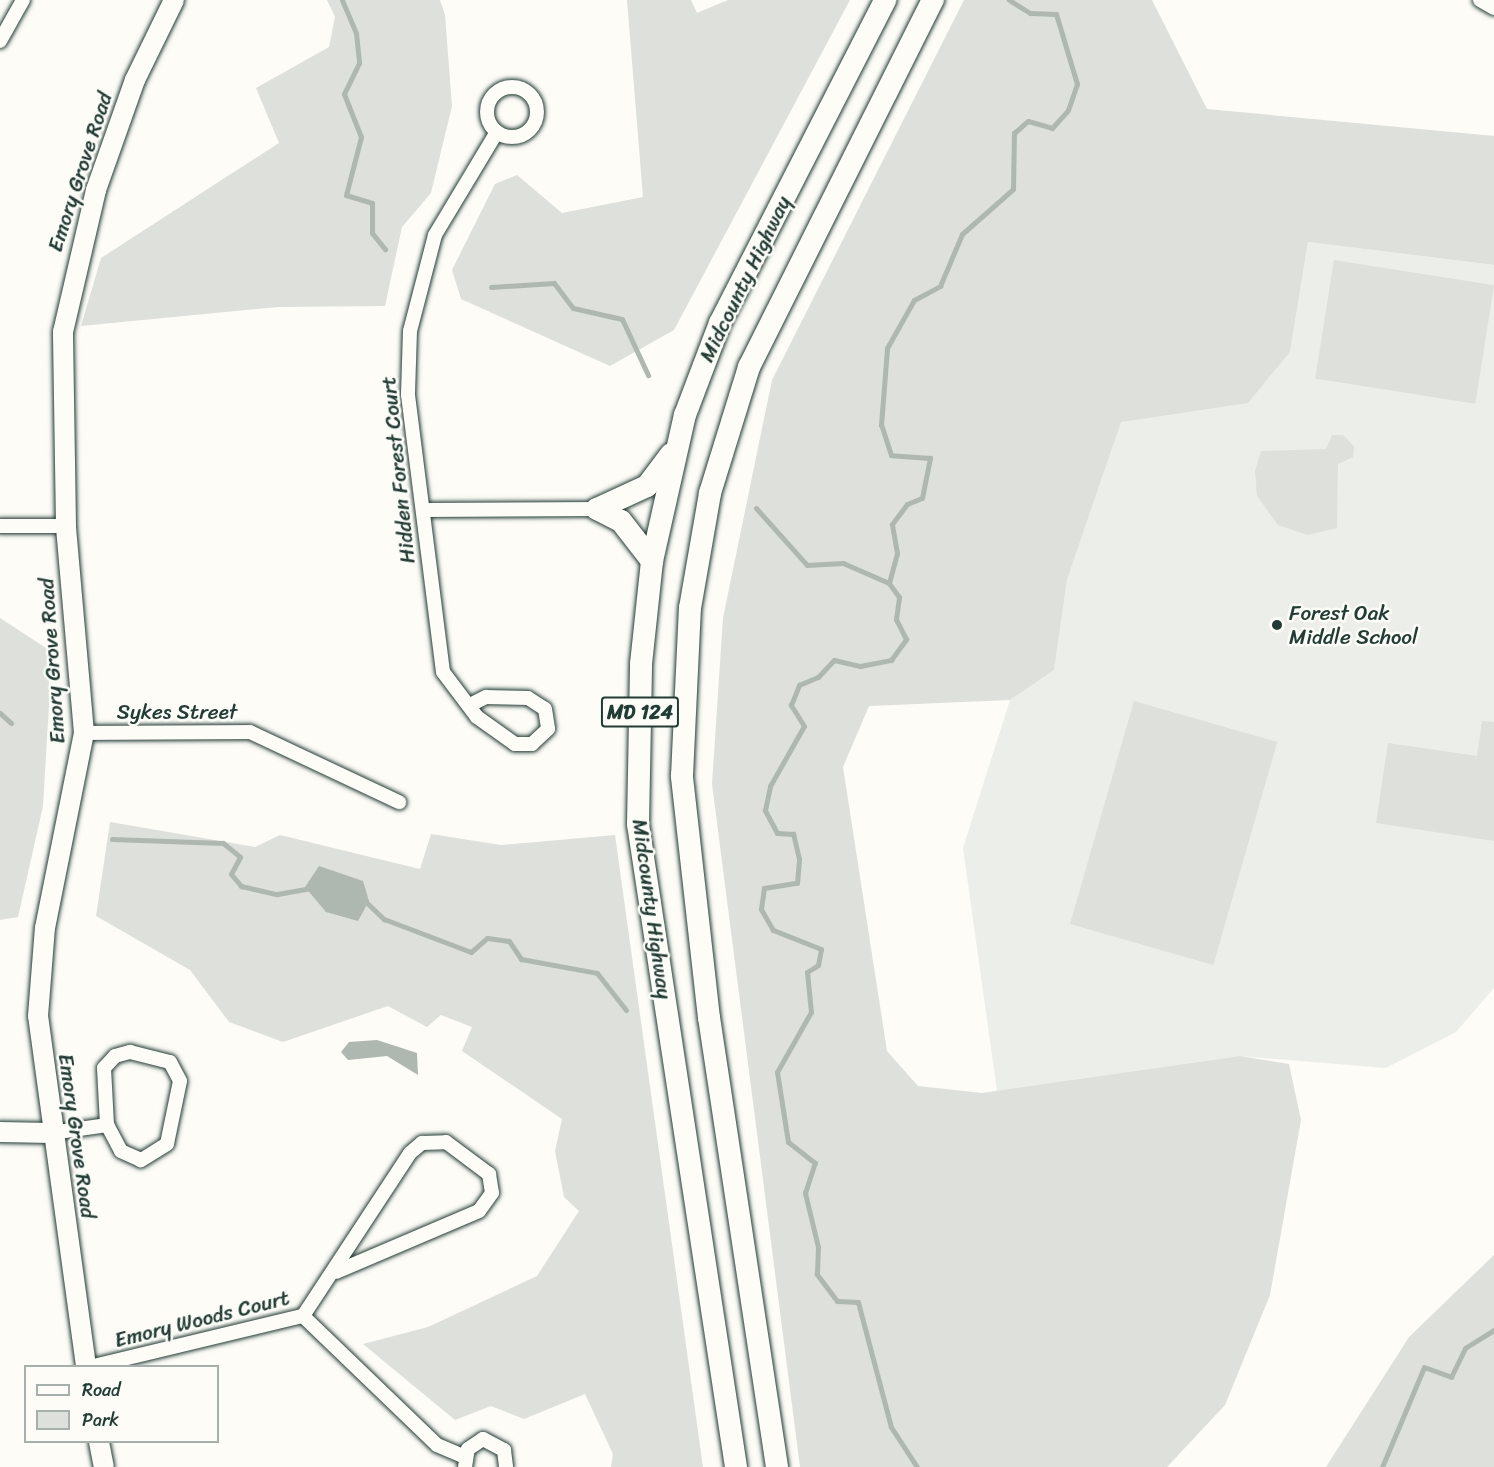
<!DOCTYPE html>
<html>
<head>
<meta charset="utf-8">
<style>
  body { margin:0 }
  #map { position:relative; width:1494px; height:1467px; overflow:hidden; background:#fdfcf7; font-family:Sriracha,sans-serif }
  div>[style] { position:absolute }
  .built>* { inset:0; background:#eceee9 }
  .green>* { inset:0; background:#dde0db; transform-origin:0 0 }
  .water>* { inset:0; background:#aeb8b1 }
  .stream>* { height:5px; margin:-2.5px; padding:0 2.5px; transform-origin:2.5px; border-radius:2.5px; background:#aeb8b1 }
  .roads { filter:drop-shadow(0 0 2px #1f3d34) drop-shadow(0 0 2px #1f3d34) }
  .street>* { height:14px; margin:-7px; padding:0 7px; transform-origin:7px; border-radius:7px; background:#fdfcf7 }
  .street>.ring { margin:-7px; padding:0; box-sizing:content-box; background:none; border:14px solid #fdfcf7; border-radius:50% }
  .secondary>* { height:20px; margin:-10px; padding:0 10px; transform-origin:10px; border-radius:10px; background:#fdfcf7 }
  .primary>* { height:22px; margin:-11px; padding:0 11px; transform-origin:11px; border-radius:11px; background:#fdfcf7 }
  .dots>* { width:16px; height:16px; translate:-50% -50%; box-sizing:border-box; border:3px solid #fdfcf7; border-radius:50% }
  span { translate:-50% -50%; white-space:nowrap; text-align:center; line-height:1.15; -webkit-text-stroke:5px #fdfcf7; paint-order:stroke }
  .shield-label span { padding:2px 4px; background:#fdfcf7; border:2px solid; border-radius:4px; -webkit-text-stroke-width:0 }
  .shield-label { font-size:20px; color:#1f3d34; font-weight:700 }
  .street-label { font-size:21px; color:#1f3d34 }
  .poi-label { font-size:21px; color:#1f3d34 }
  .left { translate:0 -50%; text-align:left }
  .legend { position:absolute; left:24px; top:1365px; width:195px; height:78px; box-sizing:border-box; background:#fdfcf7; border:2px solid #a4b0a9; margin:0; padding:8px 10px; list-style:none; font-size:18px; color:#1f3d34 }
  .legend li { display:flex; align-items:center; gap:12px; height:30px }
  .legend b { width:30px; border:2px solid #a4b0a9 }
</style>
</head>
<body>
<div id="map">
  <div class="built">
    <i style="clip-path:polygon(1308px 242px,1494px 265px,1494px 988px,1456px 1032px,1386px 1068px,1240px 1056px,997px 1091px,963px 848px,1010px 700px,1054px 669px,1067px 580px,1121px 421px,1248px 402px,1290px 352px)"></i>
  </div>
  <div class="green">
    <i style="clip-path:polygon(327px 0,440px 0,445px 15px,452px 106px,431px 193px,402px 227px,385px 306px,278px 307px,81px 326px,101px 258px,279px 143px,256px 88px,329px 47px,335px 17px)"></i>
    <i style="clip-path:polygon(627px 0,691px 0,697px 13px,728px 0,850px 0,674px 330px,610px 366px,461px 299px,452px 270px,495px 184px,517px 175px,562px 213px,643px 197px)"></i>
    <i style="clip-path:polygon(964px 0,1152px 0,1207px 109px,1494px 136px,1494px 265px,1308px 242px,1290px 352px,1248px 403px,1121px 422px,1067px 580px,1054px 670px,1010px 700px,869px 706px,843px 767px,887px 1051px,918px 1086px,982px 1093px,1240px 1056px,1289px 1064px,1301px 1120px,1270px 1295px,1225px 1405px,1167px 1467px,800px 1467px,712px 784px,723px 618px,772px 380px)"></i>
    <i style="left:1334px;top:260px;width:162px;height:120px;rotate:9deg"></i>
    <i style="clip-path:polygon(1332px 435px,1343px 435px,1354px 446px,1353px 457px,1338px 464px,1337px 528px,1308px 535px,1278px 525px,1257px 496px,1255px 471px,1261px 451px,1326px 449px)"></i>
    <i style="clip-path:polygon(0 618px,49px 650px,49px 705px,43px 806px,18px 917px,0 920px)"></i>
    <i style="left:1134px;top:701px;width:149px;height:232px;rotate:16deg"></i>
    <i style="clip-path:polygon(1482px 721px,1494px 722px,1494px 841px,1376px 823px,1388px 743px,1477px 756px)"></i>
    <i style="clip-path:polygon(110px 822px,255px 847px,280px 835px,420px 869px,431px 834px,501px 845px,615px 835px,703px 1467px,611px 1467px,613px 1454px,585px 1394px,524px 1419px,491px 1406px,455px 1420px,363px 1344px,428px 1327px,537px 1276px,579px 1211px,564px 1197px,555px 1151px,562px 1119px,462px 1051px,472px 1027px,441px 1015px,427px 1027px,388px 1006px,283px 1042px,229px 1022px,190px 970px,96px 916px)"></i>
    <i style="clip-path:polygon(1494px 1255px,1494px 1467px,1326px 1467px,1409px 1337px)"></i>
  </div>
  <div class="water">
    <i style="clip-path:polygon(319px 866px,363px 881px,369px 901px,358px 921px,326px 912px,305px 887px)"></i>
    <i style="clip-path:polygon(377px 1040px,417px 1053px,418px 1075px,387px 1056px,348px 1060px,341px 1052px,349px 1042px)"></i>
  </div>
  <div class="stream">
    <i style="left:342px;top:0;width:36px;rotate:67deg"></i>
    <i style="left:356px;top:33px;width:30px;rotate:84deg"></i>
    <i style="left:359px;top:63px;width:34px;rotate:116deg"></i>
    <i style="left:344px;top:94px;width:46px;rotate:68.4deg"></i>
    <i style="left:361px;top:137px;width:60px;rotate:104.5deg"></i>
    <i style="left:346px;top:195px;width:27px;rotate:17deg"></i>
    <i style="left:372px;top:203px;width:30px;rotate:90deg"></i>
    <i style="left:372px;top:233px;width:21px;rotate:51deg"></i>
    <i style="left:491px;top:287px;width:63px;rotate:-3.6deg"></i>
    <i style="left:554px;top:283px;width:31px;rotate:53deg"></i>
    <i style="left:573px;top:308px;width:50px;rotate:12.7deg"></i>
    <i style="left:622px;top:319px;width:62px;rotate:65.1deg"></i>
    <i style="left:756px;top:508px;width:76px;rotate:48.2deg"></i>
    <i style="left:807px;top:565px;width:36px;rotate:-3deg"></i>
    <i style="left:843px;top:563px;width:50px;rotate:23.5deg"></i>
    <i style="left:0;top:713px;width:15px;rotate:42deg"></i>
    <i style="left:112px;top:839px;width:111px;rotate:2.1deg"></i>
    <i style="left:223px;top:843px;width:22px;rotate:39deg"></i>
    <i style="left:240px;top:857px;width:19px;rotate:118deg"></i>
    <i style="left:231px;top:874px;width:16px;rotate:50deg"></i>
    <i style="left:241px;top:886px;width:37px;rotate:13deg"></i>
    <i style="left:277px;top:894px;width:35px;rotate:-10deg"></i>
    <i style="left:364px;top:900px;width:28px;rotate:44deg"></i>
    <i style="left:384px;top:919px;width:93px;rotate:20.8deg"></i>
    <i style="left:471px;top:952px;width:21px;rotate:-41deg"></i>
    <i style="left:487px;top:938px;width:22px;rotate:8deg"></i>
    <i style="left:509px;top:941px;width:22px;rotate:56deg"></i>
    <i style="left:521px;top:959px;width:77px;rotate:10.4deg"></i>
    <i style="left:597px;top:973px;width:47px;rotate:51.9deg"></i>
    <i style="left:917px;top:1467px;width:48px;rotate:-123deg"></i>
    <i style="left:891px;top:1427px;width:129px;rotate:-104.8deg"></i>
    <i style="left:858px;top:1302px;width:21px;rotate:-177deg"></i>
    <i style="left:837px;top:1301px;width:34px;rotate:-127deg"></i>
    <i style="left:817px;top:1274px;width:27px;rotate:-88deg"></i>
    <i style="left:818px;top:1247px;width:56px;rotate:-103.5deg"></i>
    <i style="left:805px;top:1193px;width:32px;rotate:-72deg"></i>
    <i style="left:815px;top:1163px;width:34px;rotate:-142deg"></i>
    <i style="left:788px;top:1142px;width:71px;rotate:-98.9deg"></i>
    <i style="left:777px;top:1072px;width:69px;rotate:-60.5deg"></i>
    <i style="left:811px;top:1012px;width:40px;rotate:-95.7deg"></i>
    <i style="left:807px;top:972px;width:13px;rotate:-32deg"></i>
    <i style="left:818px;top:965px;width:16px;rotate:-79deg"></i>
    <i style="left:821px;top:949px;width:52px;rotate:-158.4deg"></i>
    <i style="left:773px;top:930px;width:24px;rotate:-120deg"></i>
    <i style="left:761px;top:909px;width:21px;rotate:-82deg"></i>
    <i style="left:764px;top:888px;width:33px;rotate:-9deg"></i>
    <i style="left:797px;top:883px;width:24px;rotate:-85deg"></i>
    <i style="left:799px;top:859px;width:26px;rotate:-103deg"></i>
    <i style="left:793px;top:834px;width:16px;rotate:-176deg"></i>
    <i style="left:777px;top:833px;width:26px;rotate:-118deg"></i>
    <i style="left:765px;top:810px;width:25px;rotate:-78deg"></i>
    <i style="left:770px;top:786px;width:69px;rotate:-60.5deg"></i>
    <i style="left:804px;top:726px;width:25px;rotate:-122deg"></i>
    <i style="left:791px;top:705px;width:22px;rotate:-68deg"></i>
    <i style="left:799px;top:685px;width:21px;rotate:-23deg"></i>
    <i style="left:818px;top:677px;width:23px;rotate:-47deg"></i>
    <i style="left:834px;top:660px;width:27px;rotate:13deg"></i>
    <i style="left:860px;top:666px;width:32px;rotate:-11deg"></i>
    <i style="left:891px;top:660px;width:26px;rotate:-54deg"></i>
    <i style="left:906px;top:639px;width:22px;rotate:-117deg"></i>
    <i style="left:896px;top:619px;width:22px;rotate:-82deg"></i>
    <i style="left:899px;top:597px;width:17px;rotate:-126deg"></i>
    <i style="left:889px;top:583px;width:31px;rotate:-75deg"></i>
    <i style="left:897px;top:553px;width:29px;rotate:-100deg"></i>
    <i style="left:892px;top:524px;width:25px;rotate:-53deg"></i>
    <i style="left:907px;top:504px;width:16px;rotate:-22deg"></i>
    <i style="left:922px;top:498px;width:41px;rotate:-78.7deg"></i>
    <i style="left:930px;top:458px;width:39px;rotate:-176deg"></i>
    <i style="left:891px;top:455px;width:32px;rotate:-108deg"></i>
    <i style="left:881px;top:425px;width:77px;rotate:-85.5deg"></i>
    <i style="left:887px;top:348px;width:55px;rotate:-60.6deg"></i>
    <i style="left:914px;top:300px;width:30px;rotate:-28deg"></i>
    <i style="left:940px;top:286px;width:56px;rotate:-67.1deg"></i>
    <i style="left:962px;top:234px;width:68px;rotate:-41.4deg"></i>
    <i style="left:1013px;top:189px;width:56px;rotate:-89deg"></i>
    <i style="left:1014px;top:133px;width:18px;rotate:-41deg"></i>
    <i style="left:1028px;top:121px;width:25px;rotate:16deg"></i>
    <i style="left:1052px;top:128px;width:24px;rotate:-48deg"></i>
    <i style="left:1068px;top:110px;width:28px;rotate:-71deg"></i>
    <i style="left:1077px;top:84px;width:73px;rotate:-106.7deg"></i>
    <i style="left:1056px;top:14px;width:26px;rotate:-178deg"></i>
    <i style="left:1030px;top:13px;width:25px;rotate:-148deg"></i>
    <i style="left:1382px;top:1467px;width:108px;rotate:-67.2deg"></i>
    <i style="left:1424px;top:1367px;width:29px;rotate:20deg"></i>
    <i style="left:1451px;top:1377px;width:32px;rotate:-64deg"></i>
    <i style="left:1465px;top:1348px;width:34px;rotate:-32deg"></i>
  </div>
  <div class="roads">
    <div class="street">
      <i style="left:1480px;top:0;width:16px;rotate:30deg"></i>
      <i style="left:0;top:41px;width:47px;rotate:-60.7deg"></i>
      <i class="ring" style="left:487px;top:87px;width:36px;height:36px"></i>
      <i style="left:423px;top:510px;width:174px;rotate:-0.3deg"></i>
      <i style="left:0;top:526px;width:66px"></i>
      <i style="left:472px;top:704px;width:16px;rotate:-27deg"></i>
      <i style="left:486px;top:697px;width:42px;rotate:1.4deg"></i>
      <i style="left:528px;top:698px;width:20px;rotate:33deg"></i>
      <i style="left:545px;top:709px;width:20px;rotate:81deg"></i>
      <i style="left:548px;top:729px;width:22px;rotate:137deg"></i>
      <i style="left:532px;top:744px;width:17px;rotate:180deg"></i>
      <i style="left:515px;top:744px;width:47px;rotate:-144.6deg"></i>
      <i style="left:477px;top:717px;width:56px;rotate:-127.1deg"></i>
      <i style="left:443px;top:672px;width:280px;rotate:-97.2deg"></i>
      <i style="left:408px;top:394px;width:63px;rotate:-88.2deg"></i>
      <i style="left:410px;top:331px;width:99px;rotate:-75.4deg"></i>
      <i style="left:435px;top:235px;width:120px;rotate:-59deg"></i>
      <i style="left:84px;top:733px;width:166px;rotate:-0.3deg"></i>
      <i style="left:250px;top:732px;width:165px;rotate:25.2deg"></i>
      <i style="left:130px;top:1052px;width:41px;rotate:14deg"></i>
      <i style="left:170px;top:1062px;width:21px;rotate:62deg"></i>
      <i style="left:180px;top:1081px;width:64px;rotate:101.7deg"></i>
      <i style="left:167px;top:1144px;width:31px;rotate:148deg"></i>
      <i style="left:141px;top:1160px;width:22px;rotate:-156deg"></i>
      <i style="left:121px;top:1151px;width:30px;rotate:-118deg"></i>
      <i style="left:107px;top:1125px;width:57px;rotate:-93deg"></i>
      <i style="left:104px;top:1068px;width:16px;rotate:-47deg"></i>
      <i style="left:115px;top:1056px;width:16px;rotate:-15deg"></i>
      <i style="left:51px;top:1133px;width:57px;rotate:-8.1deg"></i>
      <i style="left:303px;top:1316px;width:186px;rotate:43.9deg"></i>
      <i style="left:437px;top:1445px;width:30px;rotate:23deg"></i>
      <i style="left:94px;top:1366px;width:215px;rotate:-13.5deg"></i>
      <i style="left:303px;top:1316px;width:195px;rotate:-56.7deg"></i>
      <i style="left:410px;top:1153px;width:16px;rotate:-40deg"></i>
      <i style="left:422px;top:1143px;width:24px;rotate:-2deg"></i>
      <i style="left:446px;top:1142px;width:54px;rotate:36.7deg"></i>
      <i style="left:489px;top:1174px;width:19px;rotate:81deg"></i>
      <i style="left:492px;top:1193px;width:22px;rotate:126deg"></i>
      <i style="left:479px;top:1211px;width:155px;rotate:156.9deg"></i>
      <i style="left:465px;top:1467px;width:18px;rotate:-81deg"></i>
      <i style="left:468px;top:1449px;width:18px;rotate:-34deg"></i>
      <i style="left:483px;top:1439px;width:24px;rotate:28deg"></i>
      <i style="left:504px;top:1450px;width:17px;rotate:83deg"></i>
    </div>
    <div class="secondary">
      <i style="left:0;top:1132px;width:51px;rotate:1.1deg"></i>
      <i style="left:86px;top:1366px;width:353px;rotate:-97.8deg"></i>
      <i style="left:38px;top:1016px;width:88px;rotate:-85.5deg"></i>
      <i style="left:45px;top:928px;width:199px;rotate:-78.7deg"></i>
      <i style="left:84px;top:733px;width:208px;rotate:-95deg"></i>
      <i style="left:66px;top:526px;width:194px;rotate:-90.9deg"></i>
      <i style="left:63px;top:332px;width:146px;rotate:-76.9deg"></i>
      <i style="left:96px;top:190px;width:117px;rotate:-70.5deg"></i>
      <i style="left:135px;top:80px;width:89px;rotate:-64deg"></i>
      <i style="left:99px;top:1442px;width:25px;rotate:79deg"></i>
    </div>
    <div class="primary">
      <i style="left:597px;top:509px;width:55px;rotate:-24.7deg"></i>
      <i style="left:647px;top:486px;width:40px;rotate:-53deg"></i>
      <i style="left:597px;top:509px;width:27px;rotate:27deg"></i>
      <i style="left:621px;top:521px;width:51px;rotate:52.2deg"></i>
      <i style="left:736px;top:1467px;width:650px;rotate:-98.67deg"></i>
      <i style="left:638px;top:824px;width:160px;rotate:-88.9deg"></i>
      <i style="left:641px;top:664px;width:104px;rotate:-83.9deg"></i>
      <i style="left:652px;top:561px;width:150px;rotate:-77.3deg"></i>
      <i style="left:685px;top:415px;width:98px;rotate:-69.2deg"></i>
      <i style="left:720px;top:323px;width:363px;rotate:-62.9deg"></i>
      <i style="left:777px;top:1467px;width:454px;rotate:-98.6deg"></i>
      <i style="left:709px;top:1018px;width:244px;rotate:-96.4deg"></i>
      <i style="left:682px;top:776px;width:168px;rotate:-87.3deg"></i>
      <i style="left:690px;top:608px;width:117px;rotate:-80.1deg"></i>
      <i style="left:710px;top:493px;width:132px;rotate:-72.8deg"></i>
      <i style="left:749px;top:367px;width:411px;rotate:-63.4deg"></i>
    </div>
  </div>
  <div class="dots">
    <i style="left:1277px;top:625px;background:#1f3d34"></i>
  </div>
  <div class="shield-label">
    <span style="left:640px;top:712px">MD 124</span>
  </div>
  <div class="street-label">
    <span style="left:80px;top:172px;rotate:-72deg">Emory Grove Road</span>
    <span style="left:745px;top:279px;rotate:-64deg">Midcounty Highway</span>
    <span style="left:398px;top:470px;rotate:-96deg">Hidden Forest Court</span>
    <span style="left:52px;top:661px;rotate:-94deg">Emory Grove Road</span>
    <span style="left:177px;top:712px">Sykes Street</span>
    <span style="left:652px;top:909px;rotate:82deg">Midcounty Highway</span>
    <span style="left:77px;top:1136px;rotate:82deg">Emory Grove Road</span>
    <span style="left:202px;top:1319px;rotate:-14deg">Emory Woods Court</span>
  </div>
  <div class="poi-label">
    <span class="left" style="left:1289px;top:625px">Forest Oak<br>Middle School</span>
  </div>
  <ul class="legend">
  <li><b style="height:8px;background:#fdfcf7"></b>Road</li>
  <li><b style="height:16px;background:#dde0db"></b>Park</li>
  </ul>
</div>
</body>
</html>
